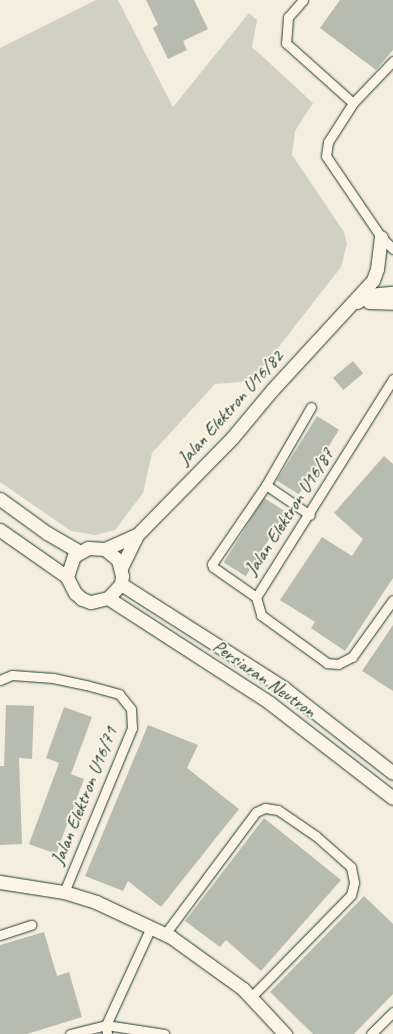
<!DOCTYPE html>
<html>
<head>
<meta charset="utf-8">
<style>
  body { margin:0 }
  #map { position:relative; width:393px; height:1034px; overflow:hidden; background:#f3eede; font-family:Caveat,sans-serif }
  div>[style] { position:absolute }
  .green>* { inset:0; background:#d0d1c2 }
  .building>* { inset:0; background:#b8bcae; transform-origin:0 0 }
  .roads { filter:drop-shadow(0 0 1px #1f3d34) drop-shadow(0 0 1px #1f3d34) }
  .street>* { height:9px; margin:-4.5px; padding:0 4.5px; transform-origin:4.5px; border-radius:4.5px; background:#fcf5e5 }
  .secondary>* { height:13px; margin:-6.5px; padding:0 6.5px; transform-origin:6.5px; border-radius:6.5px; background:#fcf5e5 }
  span { translate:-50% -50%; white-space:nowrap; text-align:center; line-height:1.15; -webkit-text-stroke:4px #fcf5e5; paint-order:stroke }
  .street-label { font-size:19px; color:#1f3d34 }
</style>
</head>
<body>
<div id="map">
  <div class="green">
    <i style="clip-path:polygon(96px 0,118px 0,173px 107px,249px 13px,257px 20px,252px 47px,313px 103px,295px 131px,292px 155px,344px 232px,347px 244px,341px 267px,252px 381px,215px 384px,152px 453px,143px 493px,115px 530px,95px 535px,71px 531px,0 482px,0 48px)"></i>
  </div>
  <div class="building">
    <i style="clip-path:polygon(146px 0,194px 0,208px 29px,183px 41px,187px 50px,168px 59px,153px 28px,158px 25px)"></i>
    <i style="clip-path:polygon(340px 0,393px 0,393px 50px,376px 70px,320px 28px)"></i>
    <i style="left:353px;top:361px;width:16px;height:26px;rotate:50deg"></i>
    <i style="left:317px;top:416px;width:26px;height:76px;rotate:32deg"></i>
    <i style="clip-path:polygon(384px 456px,393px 464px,393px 578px,345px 651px,311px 628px,315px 622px,280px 600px,322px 537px,352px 556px,363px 539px,334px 513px)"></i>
    <i style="left:264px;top:498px;width:26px;height:76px;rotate:32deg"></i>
    <i style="clip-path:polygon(393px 625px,393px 691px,362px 671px)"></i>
    <i style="clip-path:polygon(6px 705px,34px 706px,32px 759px,19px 758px,22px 844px,0 845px,0 766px,4px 766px)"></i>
    <i style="clip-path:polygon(64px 707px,92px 717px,71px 774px,84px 779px,56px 854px,29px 844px,59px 763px,46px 758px)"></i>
    <i style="clip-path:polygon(148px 725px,198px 745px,187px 768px,239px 809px,161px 907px,128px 881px,123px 891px,85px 876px)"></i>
    <i style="clip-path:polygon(264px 818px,341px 880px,261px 971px,226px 940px,220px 947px,185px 921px)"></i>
    <i style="clip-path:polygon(364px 896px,393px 924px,393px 994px,354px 1034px,313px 1034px,270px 992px)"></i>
    <i style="clip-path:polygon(44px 932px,57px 976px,69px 972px,82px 1017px,27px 1034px,0 1034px,0 945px)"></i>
  </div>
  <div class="roads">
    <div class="street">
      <i style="left:303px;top:0;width:23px;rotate:131deg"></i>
      <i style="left:288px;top:17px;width:26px;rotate:94deg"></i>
      <i style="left:286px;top:43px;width:90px;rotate:41.8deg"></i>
      <i style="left:393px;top:61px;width:58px;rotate:133.6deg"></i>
      <i style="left:353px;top:103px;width:46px;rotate:122.7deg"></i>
      <i style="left:328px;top:142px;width:14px;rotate:98deg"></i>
      <i style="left:326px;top:156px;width:98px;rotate:55.8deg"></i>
      <i style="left:381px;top:237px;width:17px;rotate:45deg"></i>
      <i style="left:393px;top:379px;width:257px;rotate:122.1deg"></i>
      <i style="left:256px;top:597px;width:19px;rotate:74deg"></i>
      <i style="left:261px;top:615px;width:82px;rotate:36deg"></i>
      <i style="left:327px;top:663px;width:11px;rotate:5deg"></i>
      <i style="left:338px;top:664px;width:16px;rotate:-27deg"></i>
      <i style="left:352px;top:657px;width:70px;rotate:-54.3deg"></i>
      <i style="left:266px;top:485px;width:53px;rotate:34.3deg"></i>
      <i style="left:256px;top:597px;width:52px;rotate:-145.1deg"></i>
      <i style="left:213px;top:567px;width:3px;rotate:-108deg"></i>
      <i style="left:212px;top:564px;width:96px;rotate:-55.6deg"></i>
      <i style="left:266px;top:485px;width:90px;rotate:-60deg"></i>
      <i style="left:0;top:680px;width:13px;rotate:-23deg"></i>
      <i style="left:12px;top:675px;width:41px;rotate:4.2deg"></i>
      <i style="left:53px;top:678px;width:34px;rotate:12deg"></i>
      <i style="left:86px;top:685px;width:34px;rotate:15deg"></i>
      <i style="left:119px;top:694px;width:19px;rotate:51deg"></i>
      <i style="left:131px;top:709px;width:19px;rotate:87deg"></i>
      <i style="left:132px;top:728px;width:178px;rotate:112.5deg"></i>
      <i style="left:165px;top:934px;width:152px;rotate:-53.3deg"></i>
      <i style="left:256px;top:812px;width:10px;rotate:-24deg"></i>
      <i style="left:265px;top:808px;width:13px;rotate:9deg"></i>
      <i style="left:278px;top:810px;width:46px;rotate:34.4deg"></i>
      <i style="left:316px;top:836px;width:47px;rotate:41.5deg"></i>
      <i style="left:351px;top:867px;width:16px;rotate:79deg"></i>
      <i style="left:354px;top:883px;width:12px;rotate:104deg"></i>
      <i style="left:351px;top:895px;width:143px;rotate:134.4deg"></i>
      <i style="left:0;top:935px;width:33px;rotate:-18deg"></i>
      <i style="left:70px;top:1034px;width:37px;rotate:-14deg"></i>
      <i style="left:106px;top:1025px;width:59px;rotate:8.8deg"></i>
      <i style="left:107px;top:1034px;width:9px;rotate:-96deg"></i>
      <i style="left:106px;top:1025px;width:108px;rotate:-65.3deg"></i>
      <i style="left:371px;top:1034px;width:31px;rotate:-45deg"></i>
    </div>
    <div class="secondary">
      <i style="left:357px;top:302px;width:13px;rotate:-32deg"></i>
      <i style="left:368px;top:295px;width:25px;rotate:-5deg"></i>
      <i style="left:369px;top:302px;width:24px;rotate:2deg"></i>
      <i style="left:0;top:499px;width:58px;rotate:35.9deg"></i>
      <i style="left:47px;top:533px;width:38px;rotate:30deg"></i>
      <i style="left:0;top:530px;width:82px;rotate:35deg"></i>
      <i style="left:105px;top:549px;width:17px;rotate:40deg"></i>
      <i style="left:118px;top:560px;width:16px;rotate:76deg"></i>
      <i style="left:122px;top:576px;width:8px;rotate:97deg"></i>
      <i style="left:121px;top:584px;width:19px;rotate:133deg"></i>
      <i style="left:108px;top:598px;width:18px;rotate:167deg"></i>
      <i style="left:90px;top:602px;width:9px;rotate:-159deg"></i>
      <i style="left:82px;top:599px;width:9px;rotate:-139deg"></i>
      <i style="left:75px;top:593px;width:18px;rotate:-117deg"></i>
      <i style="left:67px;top:577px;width:22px;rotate:-72deg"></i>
      <i style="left:74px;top:556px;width:16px;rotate:-30deg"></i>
      <i style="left:88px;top:548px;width:17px;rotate:3deg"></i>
      <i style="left:105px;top:549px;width:35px;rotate:-24deg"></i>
      <i style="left:121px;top:568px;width:37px;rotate:-64deg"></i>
      <i style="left:137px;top:535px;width:136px;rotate:-45.6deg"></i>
      <i style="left:232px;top:438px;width:62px;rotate:-50.2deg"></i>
      <i style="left:272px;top:390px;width:149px;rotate:-47.4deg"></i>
      <i style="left:373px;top:280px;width:12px;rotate:-70deg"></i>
      <i style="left:377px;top:269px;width:32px;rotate:-83deg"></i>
      <i style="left:121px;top:584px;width:193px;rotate:32.5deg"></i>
      <i style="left:284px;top:688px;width:138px;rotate:37.9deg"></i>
      <i style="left:108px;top:598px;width:193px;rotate:32.9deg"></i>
      <i style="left:270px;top:703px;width:155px;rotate:37.7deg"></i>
      <i style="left:0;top:882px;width:65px;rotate:8.9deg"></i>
      <i style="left:64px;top:892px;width:34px;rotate:17deg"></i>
      <i style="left:96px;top:902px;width:83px;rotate:25deg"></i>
      <i style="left:171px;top:937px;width:89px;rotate:35.8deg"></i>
      <i style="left:243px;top:989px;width:62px;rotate:47deg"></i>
    </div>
  </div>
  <div class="street-label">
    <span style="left:231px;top:408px;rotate:-48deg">Jalan Elektron U16/82</span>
    <span style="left:290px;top:512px;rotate:-57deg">Jalan Elektron U16/87</span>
    <span style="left:264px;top:679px;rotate:35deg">Persiaran Neutron</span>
    <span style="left:85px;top:796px;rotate:-68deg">Jalan Elektron U16/71</span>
  </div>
</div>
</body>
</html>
